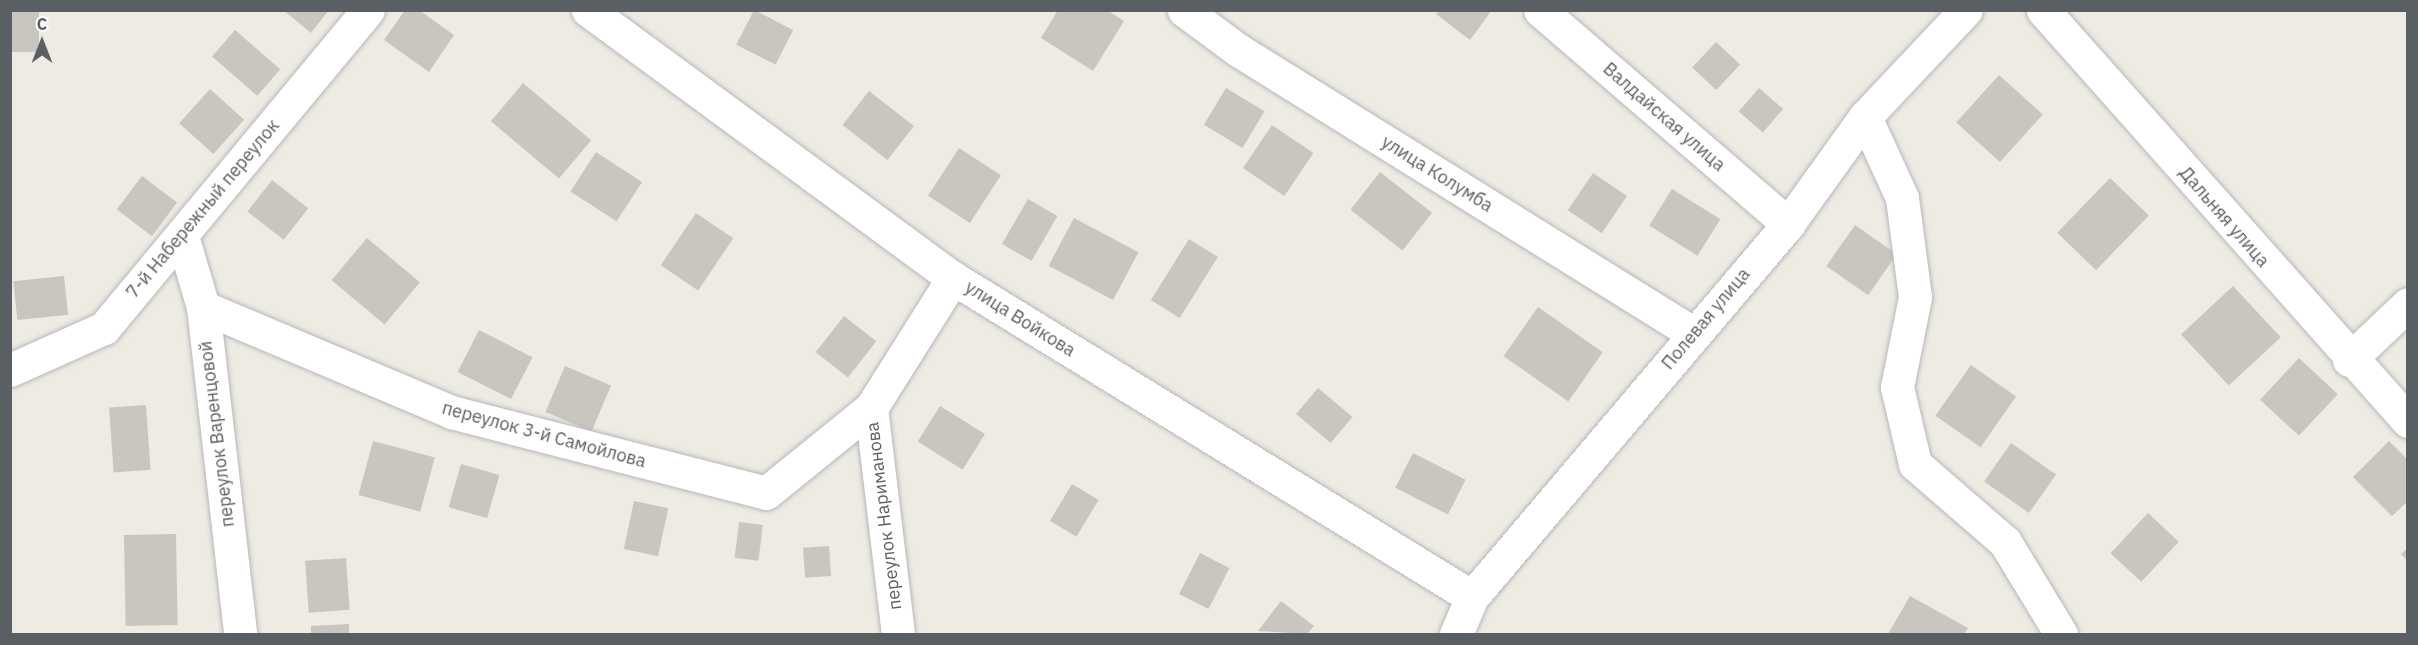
<!DOCTYPE html>
<html>
<head>
<meta charset="utf-8">
<style>
  body { margin:0 }
  #map { position:relative; width:2418px; height:645px; overflow:hidden; background:#eeebe2; font-family:"IBM Plex Sans",sans-serif }
  div>[style] { position:absolute }
  .building>* { inset:0; background:#c9c6bf; transform-origin:0 0 }
  .roads { filter:drop-shadow(0 0 2px #b5b8bd) drop-shadow(0 0 2px #b5b8bd) }
  .minor>* { height:33px; margin:-16.5px; padding:0 16.5px; transform-origin:16.5px; border-radius:16.5px; background:#fff }
  span { translate:-50% -50%; white-space:nowrap; text-align:center; line-height:1.15; -webkit-text-stroke:4.5px #fff; paint-order:stroke }
  .street-label { font-size:18px; color:#5a5f64 }
  .frame { position:absolute; inset:0; border:12px solid #5a5f64; pointer-events:none }
  .north { position:absolute; left:12px; top:12px; width:60px; height:60px; -webkit-text-stroke:4px #fff; paint-order:stroke; rotate:0deg; font-size:16px; font-weight:700; line-height:24px; text-align:center; color:#5a5f64 }
  .north::after { content:''; display:block; margin:auto; width:21px; height:27px; background:#5a5f64; clip-path:polygon(50% 0,100% 100%,50% 72%,0 100%) }
</style>
</head>
<body>
<div id="map">
  <div class="building">
    <i style="left:10px;top:10px;width:29px;height:42px"></i>
    <i style="clip-path:polygon(283px 10px,329px 10px,311px 33px)"></i>
    <i style="clip-path:polygon(405px 10px,419px 10px,454px 35px,429px 72px,384px 40px)"></i>
    <i style="left:754px;top:10px;width:44px;height:39px;rotate:27deg"></i>
    <i style="clip-path:polygon(1058px 10px,1107px 10px,1124px 21px,1093px 71px,1041px 38px)"></i>
    <i style="clip-path:polygon(1439px 10px,1492px 10px,1470px 40px,1436px 14px)"></i>
    <i style="left:235px;top:30px;width:60px;height:35px;rotate:41deg"></i>
    <i style="left:1716px;top:42px;width:33px;height:35px;rotate:43deg"></i>
    <i style="left:1999px;top:75px;width:59px;height:64px;rotate:42deg"></i>
    <i style="left:523px;top:83px;width:89px;height:50px;rotate:40deg"></i>
    <i style="left:1226px;top:88px;width:45px;height:43px;rotate:31deg"></i>
    <i style="left:1759px;top:88px;width:32px;height:31px;rotate:41deg"></i>
    <i style="left:210px;top:89px;width:46px;height:46px;rotate:42deg"></i>
    <i style="left:869px;top:91px;width:57px;height:43px;rotate:38deg"></i>
    <i style="left:1272px;top:125px;width:50px;height:52px;rotate:34deg"></i>
    <i style="left:959px;top:148px;width:50px;height:57px;rotate:33deg"></i>
    <i style="left:596px;top:152px;width:55px;height:47px;rotate:33deg"></i>
    <i style="left:1380px;top:172px;width:66px;height:48px;rotate:38deg"></i>
    <i style="left:1593px;top:173px;width:41px;height:45px;rotate:34deg"></i>
    <i style="left:142px;top:176px;width:44px;height:42px;rotate:37deg"></i>
    <i style="left:2110px;top:178px;width:54px;height:76px;rotate:44deg"></i>
    <i style="left:272px;top:180px;width:46px;height:40px;rotate:38deg"></i>
    <i style="left:1672px;top:189px;width:57px;height:43px;rotate:32deg"></i>
    <i style="left:1028px;top:199px;width:34px;height:52px;rotate:30deg"></i>
    <i style="left:696px;top:213px;width:45px;height:63px;rotate:34deg"></i>
    <i style="left:1074px;top:218px;width:73px;height:54px;rotate:28deg"></i>
    <i style="left:1855px;top:225px;width:51px;height:50px;rotate:35deg"></i>
    <i style="left:367px;top:238px;width:69px;height:55px;rotate:40deg"></i>
    <i style="left:1189px;top:239px;width:34px;height:72px;rotate:32deg"></i>
    <i style="left:64px;top:276px;width:39px;height:51px;rotate:84deg"></i>
    <i style="left:2233px;top:286px;width:70px;height:71px;rotate:47deg"></i>
    <i style="left:1538px;top:307px;width:79px;height:60px;rotate:35deg"></i>
    <i style="left:844px;top:316px;width:41px;height:46px;rotate:38deg"></i>
    <i style="left:479px;top:330px;width:60px;height:47px;rotate:27deg"></i>
    <i style="left:2299px;top:358px;width:53px;height:57px;rotate:43deg"></i>
    <i style="left:1971px;top:365px;width:55px;height:62px;rotate:35deg"></i>
    <i style="left:565px;top:366px;width:50px;height:50px;rotate:23deg"></i>
    <i style="left:1318px;top:388px;width:45px;height:34px;rotate:40deg"></i>
    <i style="left:146px;top:405px;width:65px;height:37px;rotate:86deg"></i>
    <i style="left:940px;top:406px;width:53px;height:42px;rotate:32deg"></i>
    <i style="left:373px;top:441px;width:64px;height:56px;rotate:15deg"></i>
    <i style="clip-path:polygon(2389px 441px,2408px 460px,2408px 501px,2392px 516px,2353px 477px)"></i>
    <i style="left:2011px;top:443px;width:55px;height:47px;rotate:35deg"></i>
    <i style="left:1413px;top:453px;width:59px;height:39px;rotate:27deg"></i>
    <i style="left:461px;top:464px;width:40px;height:45px;rotate:16deg"></i>
    <i style="left:1072px;top:484px;width:31px;height:43px;rotate:31deg"></i>
    <i style="left:634px;top:501px;width:35px;height:49px;rotate:12deg"></i>
    <i style="left:2148px;top:513px;width:42px;height:55px;rotate:43deg"></i>
    <i style="left:739px;top:522px;width:24px;height:36px;rotate:7deg"></i>
    <i style="left:176px;top:534px;width:91px;height:52px;rotate:89deg"></i>
    <i style="left:829px;top:546px;width:30px;height:26px;rotate:86deg"></i>
    <i style="clip-path:polygon(2408px 548px,2408px 561px,2401px 554px)"></i>
    <i style="left:1200px;top:553px;width:33px;height:46px;rotate:27deg"></i>
    <i style="left:346px;top:558px;width:52px;height:41px;rotate:86deg"></i>
    <i style="clip-path:polygon(1910px 596px,1968px 628px,1964px 634px,1888px 634px)"></i>
    <i style="clip-path:polygon(1281px 601px,1314px 626px,1307px 634px,1258px 631px)"></i>
    <i style="clip-path:polygon(349px 624px,349px 634px,311px 634px,311px 626px)"></i>
  </div>
  <div class="roads">
    <div class="minor">
      <i style="left:588px;top:10px;width:453px;rotate:36.3deg"></i>
      <i style="left:953px;top:278px;width:609px;rotate:31.58deg"></i>
      <i style="left:1184px;top:10px;width:67px;rotate:36.5deg"></i>
      <i style="left:1238px;top:50px;width:537px;rotate:31.91deg"></i>
      <i style="left:1540px;top:10px;width:328px;rotate:40.8deg"></i>
      <i style="left:2043px;top:10px;width:550px;rotate:48.39deg"></i>
      <i style="left:1865px;top:117px;width:89px;rotate:65.4deg"></i>
      <i style="left:1902px;top:198px;width:100px;rotate:82.5deg"></i>
      <i style="left:1915px;top:297px;width:92px;rotate:101.3deg"></i>
      <i style="left:1897px;top:387px;width:79px;rotate:76.8deg"></i>
      <i style="left:1915px;top:464px;width:119px;rotate:40.9deg"></i>
      <i style="left:2005px;top:542px;width:108px;rotate:58.7deg"></i>
      <i style="left:182px;top:236px;width:74px;rotate:73.5deg"></i>
      <i style="left:203px;top:307px;width:329px;rotate:83.5deg"></i>
      <i style="left:203px;top:307px;width:269px;rotate:22.9deg"></i>
      <i style="left:451px;top:412px;width:325px;rotate:14.4deg"></i>
      <i style="left:766px;top:493px;width:135px;rotate:-39deg"></i>
      <i style="left:2349px;top:360px;width:81px;rotate:-43.5deg"></i>
      <i style="left:10px;top:370px;width:103px;rotate:-24.1deg"></i>
      <i style="left:104px;top:328px;width:413px;rotate:-50.3deg"></i>
      <i style="left:898px;top:634px;width:228px;rotate:-96.8deg"></i>
      <i style="left:871px;top:408px;width:154px;rotate:-57.8deg"></i>
      <i style="left:1456px;top:634px;width:40px;rotate:-66.6deg"></i>
      <i style="left:1472px;top:597px;width:489px;rotate:-49.7deg"></i>
      <i style="left:1788px;top:224px;width:132px;rotate:-54.3deg"></i>
      <i style="left:1865px;top:117px;width:147px;rotate:-46.7deg"></i>
    </div>
  </div>
  <div class="street-label">
    <span style="left:1664px;top:117px;rotate:41deg">Валдайская улица</span>
    <span style="left:1437px;top:174px;rotate:32deg">улица Колумба</span>
    <span style="left:203px;top:209px;rotate:-50deg">7-й Набережный переулок</span>
    <span style="left:2224px;top:217px;rotate:49deg">Дальняя улица</span>
    <span style="left:1020px;top:319px;rotate:32deg">улица Войкова</span>
    <span style="left:1706px;top:319px;rotate:-50deg">Полевая улица</span>
    <span style="left:217px;top:434px;rotate:-97deg">переулок Варенцовой</span>
    <span style="left:544px;top:435px;rotate:15deg">переулок 3-й Самойлова</span>
    <span style="left:884px;top:516px;rotate:-97deg">переулок Нариманова</span>
  </div>
  <div class="frame"></div>
  <div class="north">С</div>
</div>
</body>
</html>
